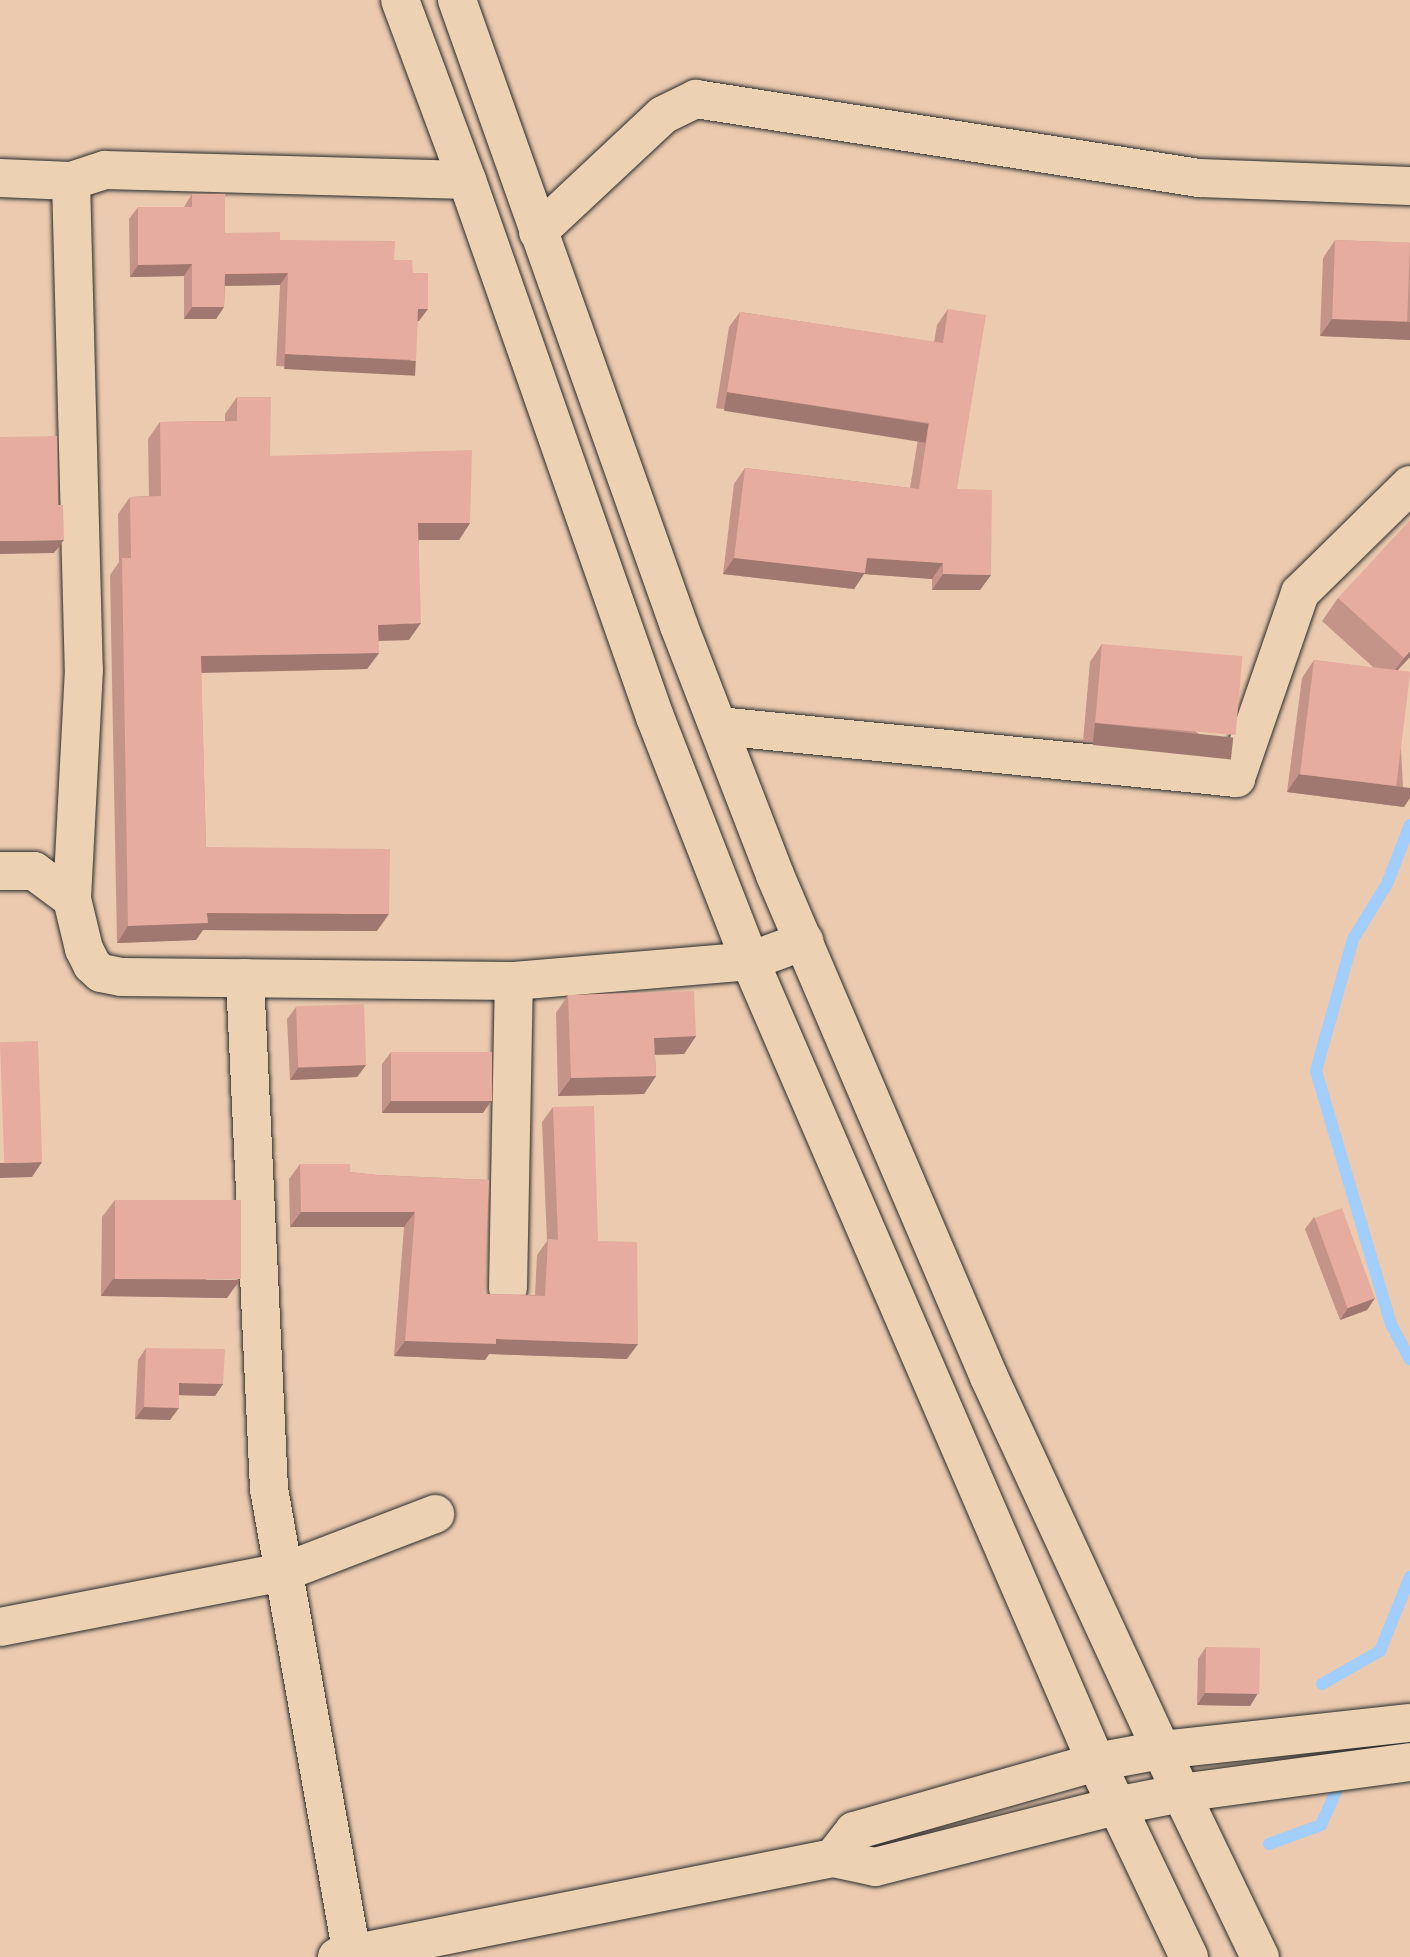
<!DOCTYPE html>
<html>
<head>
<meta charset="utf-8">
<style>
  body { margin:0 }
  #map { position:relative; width:1410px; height:1957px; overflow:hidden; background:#ebcaaf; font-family:"Comic Neue",sans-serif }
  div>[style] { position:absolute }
  .stream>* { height:12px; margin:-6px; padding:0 6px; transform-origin:6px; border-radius:6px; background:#a1cefc }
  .roads { filter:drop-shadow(0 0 2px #2b2b2b) drop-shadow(0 0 2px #2b2b2b) }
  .minor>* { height:38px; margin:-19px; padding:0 19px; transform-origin:19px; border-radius:19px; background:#ecd2b3 }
  .primary>* { height:38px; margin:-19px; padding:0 19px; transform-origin:19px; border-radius:19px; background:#ecd2b3 }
  .trunk>* { height:38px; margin:-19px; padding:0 19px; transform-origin:19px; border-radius:19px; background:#ecd2b3 }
  .wall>* { inset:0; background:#c59489 }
  .shaded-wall>* { inset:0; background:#a0786f; transform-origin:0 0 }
  .building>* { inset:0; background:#e5ac9f; transform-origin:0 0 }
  span { translate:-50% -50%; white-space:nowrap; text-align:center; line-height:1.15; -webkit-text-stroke:5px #ecd2b3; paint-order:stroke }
</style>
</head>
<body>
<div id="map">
  <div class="stream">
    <i style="left:1410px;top:825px;width:63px;rotate:111.3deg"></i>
    <i style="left:1387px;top:884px;width:65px;rotate:121.7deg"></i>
    <i style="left:1353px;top:939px;width:137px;rotate:105.7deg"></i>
    <i style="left:1316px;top:1071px;width:264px;rotate:73.5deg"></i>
    <i style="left:1391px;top:1324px;width:40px;rotate:62deg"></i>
    <i style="left:1322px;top:1684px;width:67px;rotate:-29.6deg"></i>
    <i style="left:1380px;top:1651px;width:80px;rotate:-67.9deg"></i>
    <i style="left:1269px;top:1844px;width:55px;rotate:-20.1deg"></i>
    <i style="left:1321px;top:1825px;width:49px;rotate:-66deg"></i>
  </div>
  <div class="roads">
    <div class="minor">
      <i style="left:0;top:178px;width:71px;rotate:2.4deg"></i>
      <i style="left:71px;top:181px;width:36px;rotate:-18deg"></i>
      <i style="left:105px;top:170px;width:362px;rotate:1.6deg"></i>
      <i style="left:71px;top:181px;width:488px;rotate:88.5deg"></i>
      <i style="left:84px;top:669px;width:230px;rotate:93deg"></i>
      <i style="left:538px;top:232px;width:171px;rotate:-43.1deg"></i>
      <i style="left:663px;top:115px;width:37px;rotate:-26deg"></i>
      <i style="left:696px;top:99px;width:509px;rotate:8.93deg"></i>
      <i style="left:1199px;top:178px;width:211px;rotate:2.2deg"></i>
      <i style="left:719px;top:726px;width:520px;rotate:5.74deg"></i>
      <i style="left:1236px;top:778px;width:196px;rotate:-70.9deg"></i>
      <i style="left:1300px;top:593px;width:154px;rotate:-44.5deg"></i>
      <i style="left:0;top:871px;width:34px"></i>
      <i style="left:34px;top:871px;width:47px;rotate:36.4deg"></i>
      <i style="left:72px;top:899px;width:51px;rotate:76.5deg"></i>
      <i style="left:84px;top:949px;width:18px;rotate:63deg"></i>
      <i style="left:92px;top:965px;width:12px;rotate:42deg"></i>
      <i style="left:101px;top:973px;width:20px;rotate:11deg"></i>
      <i style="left:121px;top:977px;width:393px;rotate:0.6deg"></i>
      <i style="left:514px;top:981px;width:237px;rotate:-4.8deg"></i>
      <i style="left:750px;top:961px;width:58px;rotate:-20.3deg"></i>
      <i style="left:245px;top:978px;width:512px;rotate:87.31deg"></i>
      <i style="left:269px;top:1489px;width:475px;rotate:79.9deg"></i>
      <i style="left:508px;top:1288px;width:307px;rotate:-88.9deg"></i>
      <i style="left:0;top:1627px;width:289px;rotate:-11deg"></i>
      <i style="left:284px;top:1572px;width:162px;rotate:-21deg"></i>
    </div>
    <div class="primary">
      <i style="left:833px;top:1858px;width:34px;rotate:-52deg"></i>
      <i style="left:854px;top:1831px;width:252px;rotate:-15.9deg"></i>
      <i style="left:1096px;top:1762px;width:66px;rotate:-10.5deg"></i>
      <i style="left:1161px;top:1750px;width:250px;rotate:-6.2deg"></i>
      <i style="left:337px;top:1957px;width:506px;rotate:-11.29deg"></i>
      <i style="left:833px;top:1858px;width:43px;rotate:12.1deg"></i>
      <i style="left:875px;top:1867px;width:249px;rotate:-14.2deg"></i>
      <i style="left:1116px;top:1806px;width:66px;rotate:-11.3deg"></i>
      <i style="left:1181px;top:1793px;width:231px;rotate:-7.7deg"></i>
    </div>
    <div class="trunk">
      <i style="left:400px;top:0;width:192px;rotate:69.6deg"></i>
      <i style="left:467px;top:180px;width:569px;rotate:70.71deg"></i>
      <i style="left:655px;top:717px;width:262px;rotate:68.7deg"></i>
      <i style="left:750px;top:961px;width:873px;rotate:66.64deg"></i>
      <i style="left:1096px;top:1762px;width:216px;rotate:64.5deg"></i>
      <i style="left:457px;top:0;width:664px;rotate:70.47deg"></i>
      <i style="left:679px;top:626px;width:267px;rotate:68.9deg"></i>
      <i style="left:775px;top:875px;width:546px;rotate:66.91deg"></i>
      <i style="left:989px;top:1377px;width:458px;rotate:65.2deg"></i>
      <i style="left:1181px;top:1793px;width:182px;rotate:64.3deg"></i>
    </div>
  </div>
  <div class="wall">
    <i style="clip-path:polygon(192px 194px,225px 233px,280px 240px,394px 260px,413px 273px,419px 321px,418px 321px,408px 372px,276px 366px,280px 285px,225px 286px,224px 307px,216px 319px,184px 319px,184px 276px,130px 277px,129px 219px,138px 207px,184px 207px)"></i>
    <i style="clip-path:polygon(1335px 240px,1410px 243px,1410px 340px,1320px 336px,1323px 258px)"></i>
    <i style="clip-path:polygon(948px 309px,957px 489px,991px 575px,980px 590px,932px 590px,932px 579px,864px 574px,854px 589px,723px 574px,734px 484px,745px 468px,910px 488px,918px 439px,716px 408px,729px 327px,740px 312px,934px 342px,937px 325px)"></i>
    <i style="clip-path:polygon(237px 397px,270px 456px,470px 523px,459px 540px,419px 540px,409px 640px,378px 641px,379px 653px,367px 669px,201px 673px,206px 847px,377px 931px,203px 930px,196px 940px,117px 943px,110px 575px,119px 562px,118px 514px,130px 497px,149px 496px,148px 439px,160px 422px,225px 421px,225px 414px)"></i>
    <i style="clip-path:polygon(1338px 598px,1410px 657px,1397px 671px,1404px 807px,1287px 792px,1302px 678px,1314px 660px,1374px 668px,1322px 621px)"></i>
    <i style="clip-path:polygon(1102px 644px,1221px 755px,1083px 741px,1090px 662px)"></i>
    <i style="clip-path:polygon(568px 995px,696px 1036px,684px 1054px,655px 1055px,656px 1076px,644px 1094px,558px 1096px,556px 1013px)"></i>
    <i style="clip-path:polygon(296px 1007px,366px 1065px,357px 1077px,290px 1080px,287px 1019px)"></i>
    <i style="clip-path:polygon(391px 1052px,483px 1113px,382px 1113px,382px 1064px)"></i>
    <i style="clip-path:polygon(553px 1107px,598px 1241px,627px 1359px,489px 1354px,485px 1360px,394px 1356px,404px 1227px,290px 1227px,289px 1179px,300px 1164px,350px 1172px,377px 1175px,489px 1180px,484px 1294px,535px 1295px,537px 1255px,547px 1241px,542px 1122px)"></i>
    <i style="clip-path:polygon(115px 1200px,227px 1298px,101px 1296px,102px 1217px)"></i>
    <i style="clip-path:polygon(1314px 1217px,1375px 1298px,1367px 1310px,1340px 1320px,1305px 1229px)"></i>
    <i style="clip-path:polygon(146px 1348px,223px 1384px,215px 1396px,179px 1395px,170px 1420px,135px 1419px,138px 1360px)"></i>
    <i style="clip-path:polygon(1206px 1647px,1258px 1693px,1250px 1706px,1197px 1705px,1198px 1659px)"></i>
  </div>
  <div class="shaded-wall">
    <i style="clip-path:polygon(192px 264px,184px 276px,130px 277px,138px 265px)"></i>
    <i style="clip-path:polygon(288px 273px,280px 285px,216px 286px,225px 274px)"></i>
    <i style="clip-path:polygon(192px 307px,224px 307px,216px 319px,184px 319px)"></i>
    <i style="clip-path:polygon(418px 309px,428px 309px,419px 321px,410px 321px)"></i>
    <i style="clip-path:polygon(1332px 319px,1410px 322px,1410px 340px,1320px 336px)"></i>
    <i style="left:285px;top:354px;width:131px;height:15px;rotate:3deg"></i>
    <i style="left:727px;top:392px;width:204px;height:19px;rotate:9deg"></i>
    <i style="clip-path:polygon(418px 523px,470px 523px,459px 540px,407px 540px)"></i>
    <i style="clip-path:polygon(64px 540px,54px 553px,0 554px,0 541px)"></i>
    <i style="clip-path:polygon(734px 558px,867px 558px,943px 563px,932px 579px,864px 574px,854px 589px,723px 574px)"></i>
    <i style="clip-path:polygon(943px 574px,991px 575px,980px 590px,932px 590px)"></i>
    <i style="clip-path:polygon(421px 623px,409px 640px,366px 641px,378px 625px)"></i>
    <i style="clip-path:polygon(1410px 651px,1410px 657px,1388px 680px,1404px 658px)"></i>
    <i style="clip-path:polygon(379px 653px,367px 669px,189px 673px,201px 656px)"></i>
    <i style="left:1095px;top:723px;width:139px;height:22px;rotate:6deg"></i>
    <i style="clip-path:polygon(1299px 774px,1410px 788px,1410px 798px,1404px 807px,1287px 792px)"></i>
    <i style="clip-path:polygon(207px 913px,389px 914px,377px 931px,203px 930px,196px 940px,117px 943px,128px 926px)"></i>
    <i style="clip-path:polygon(696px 1036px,684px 1054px,642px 1055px,654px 1038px)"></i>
    <i style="clip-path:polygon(366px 1065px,357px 1077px,290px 1080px,298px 1068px)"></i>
    <i style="clip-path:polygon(656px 1076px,644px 1094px,558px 1096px,571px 1078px)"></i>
    <i style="clip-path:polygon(391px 1101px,491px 1101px,483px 1113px,382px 1113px)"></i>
    <i style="clip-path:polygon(42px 1162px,32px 1177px,0 1178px,0 1163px)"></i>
    <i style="clip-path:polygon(301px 1212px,415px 1212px,404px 1227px,290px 1227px)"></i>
    <i style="clip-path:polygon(113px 1279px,240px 1280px,227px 1298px,101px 1296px)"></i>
    <i style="clip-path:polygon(1375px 1298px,1367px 1310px,1340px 1320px,1348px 1308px)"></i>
    <i style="clip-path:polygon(496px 1339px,638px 1344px,627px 1359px,489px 1354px,485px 1360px,394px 1356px,405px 1341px)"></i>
    <i style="clip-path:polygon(179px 1383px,223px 1384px,215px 1396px,171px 1395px)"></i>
    <i style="clip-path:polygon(144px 1407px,179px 1408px,170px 1420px,135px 1419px)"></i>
    <i style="clip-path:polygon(1205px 1693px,1258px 1693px,1250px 1706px,1197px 1705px)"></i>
  </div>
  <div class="building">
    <i style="clip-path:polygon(192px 194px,225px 194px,225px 233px,280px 232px,280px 240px,395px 241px,394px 260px,412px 260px,413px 273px,428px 273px,428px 309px,418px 309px,416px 360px,285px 354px,288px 273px,225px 274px,224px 307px,192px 307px,192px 264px,138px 265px,138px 207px,192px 207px)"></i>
    <i style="left:1335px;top:240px;width:75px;height:79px;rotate:2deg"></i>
    <i style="clip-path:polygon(948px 309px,986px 315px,957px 489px,992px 490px,991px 575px,943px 574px,943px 563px,867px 558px,865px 573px,734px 558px,745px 468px,919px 489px,929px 423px,727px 392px,740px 312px,943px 343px)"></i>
    <i style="clip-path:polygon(237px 397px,271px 397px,270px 456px,472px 450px,470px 523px,418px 523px,421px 623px,378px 625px,379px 653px,201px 656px,206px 847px,390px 849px,389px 914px,207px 913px,208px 923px,128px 926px,122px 558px,131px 558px,130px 497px,161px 496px,160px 422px,237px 421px)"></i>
    <i style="clip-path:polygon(57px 436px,58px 505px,63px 505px,64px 540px,0 541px,0 437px)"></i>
    <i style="clip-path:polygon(1410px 520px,1410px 651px,1404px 658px,1338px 598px)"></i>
    <i style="left:1102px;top:644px;width:141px;height:79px;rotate:5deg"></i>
    <i style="left:1314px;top:660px;width:97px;height:115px;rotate:7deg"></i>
    <i style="clip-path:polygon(694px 991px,696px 1036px,654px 1038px,656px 1076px,571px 1078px,568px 995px)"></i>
    <i style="left:364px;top:1004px;width:61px;height:68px;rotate:88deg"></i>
    <i style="left:38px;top:1041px;width:121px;height:38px;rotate:88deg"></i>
    <i style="left:391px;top:1052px;width:101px;height:49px"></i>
    <i style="clip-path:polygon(594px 1106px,598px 1241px,637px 1242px,638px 1344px,496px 1339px,496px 1344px,405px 1341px,415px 1212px,301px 1212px,300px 1164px,350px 1164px,350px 1172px,377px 1175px,489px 1180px,484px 1294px,545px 1296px,548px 1239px,558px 1240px,553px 1107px)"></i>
    <i style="left:115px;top:1200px;width:126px;height:79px"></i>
    <i style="left:1342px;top:1208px;width:96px;height:29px;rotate:70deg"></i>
    <i style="clip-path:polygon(146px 1348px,225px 1349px,223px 1384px,179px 1383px,179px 1408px,144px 1407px)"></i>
    <i style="left:1206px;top:1647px;width:54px;height:46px;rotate:1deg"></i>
  </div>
</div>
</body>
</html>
